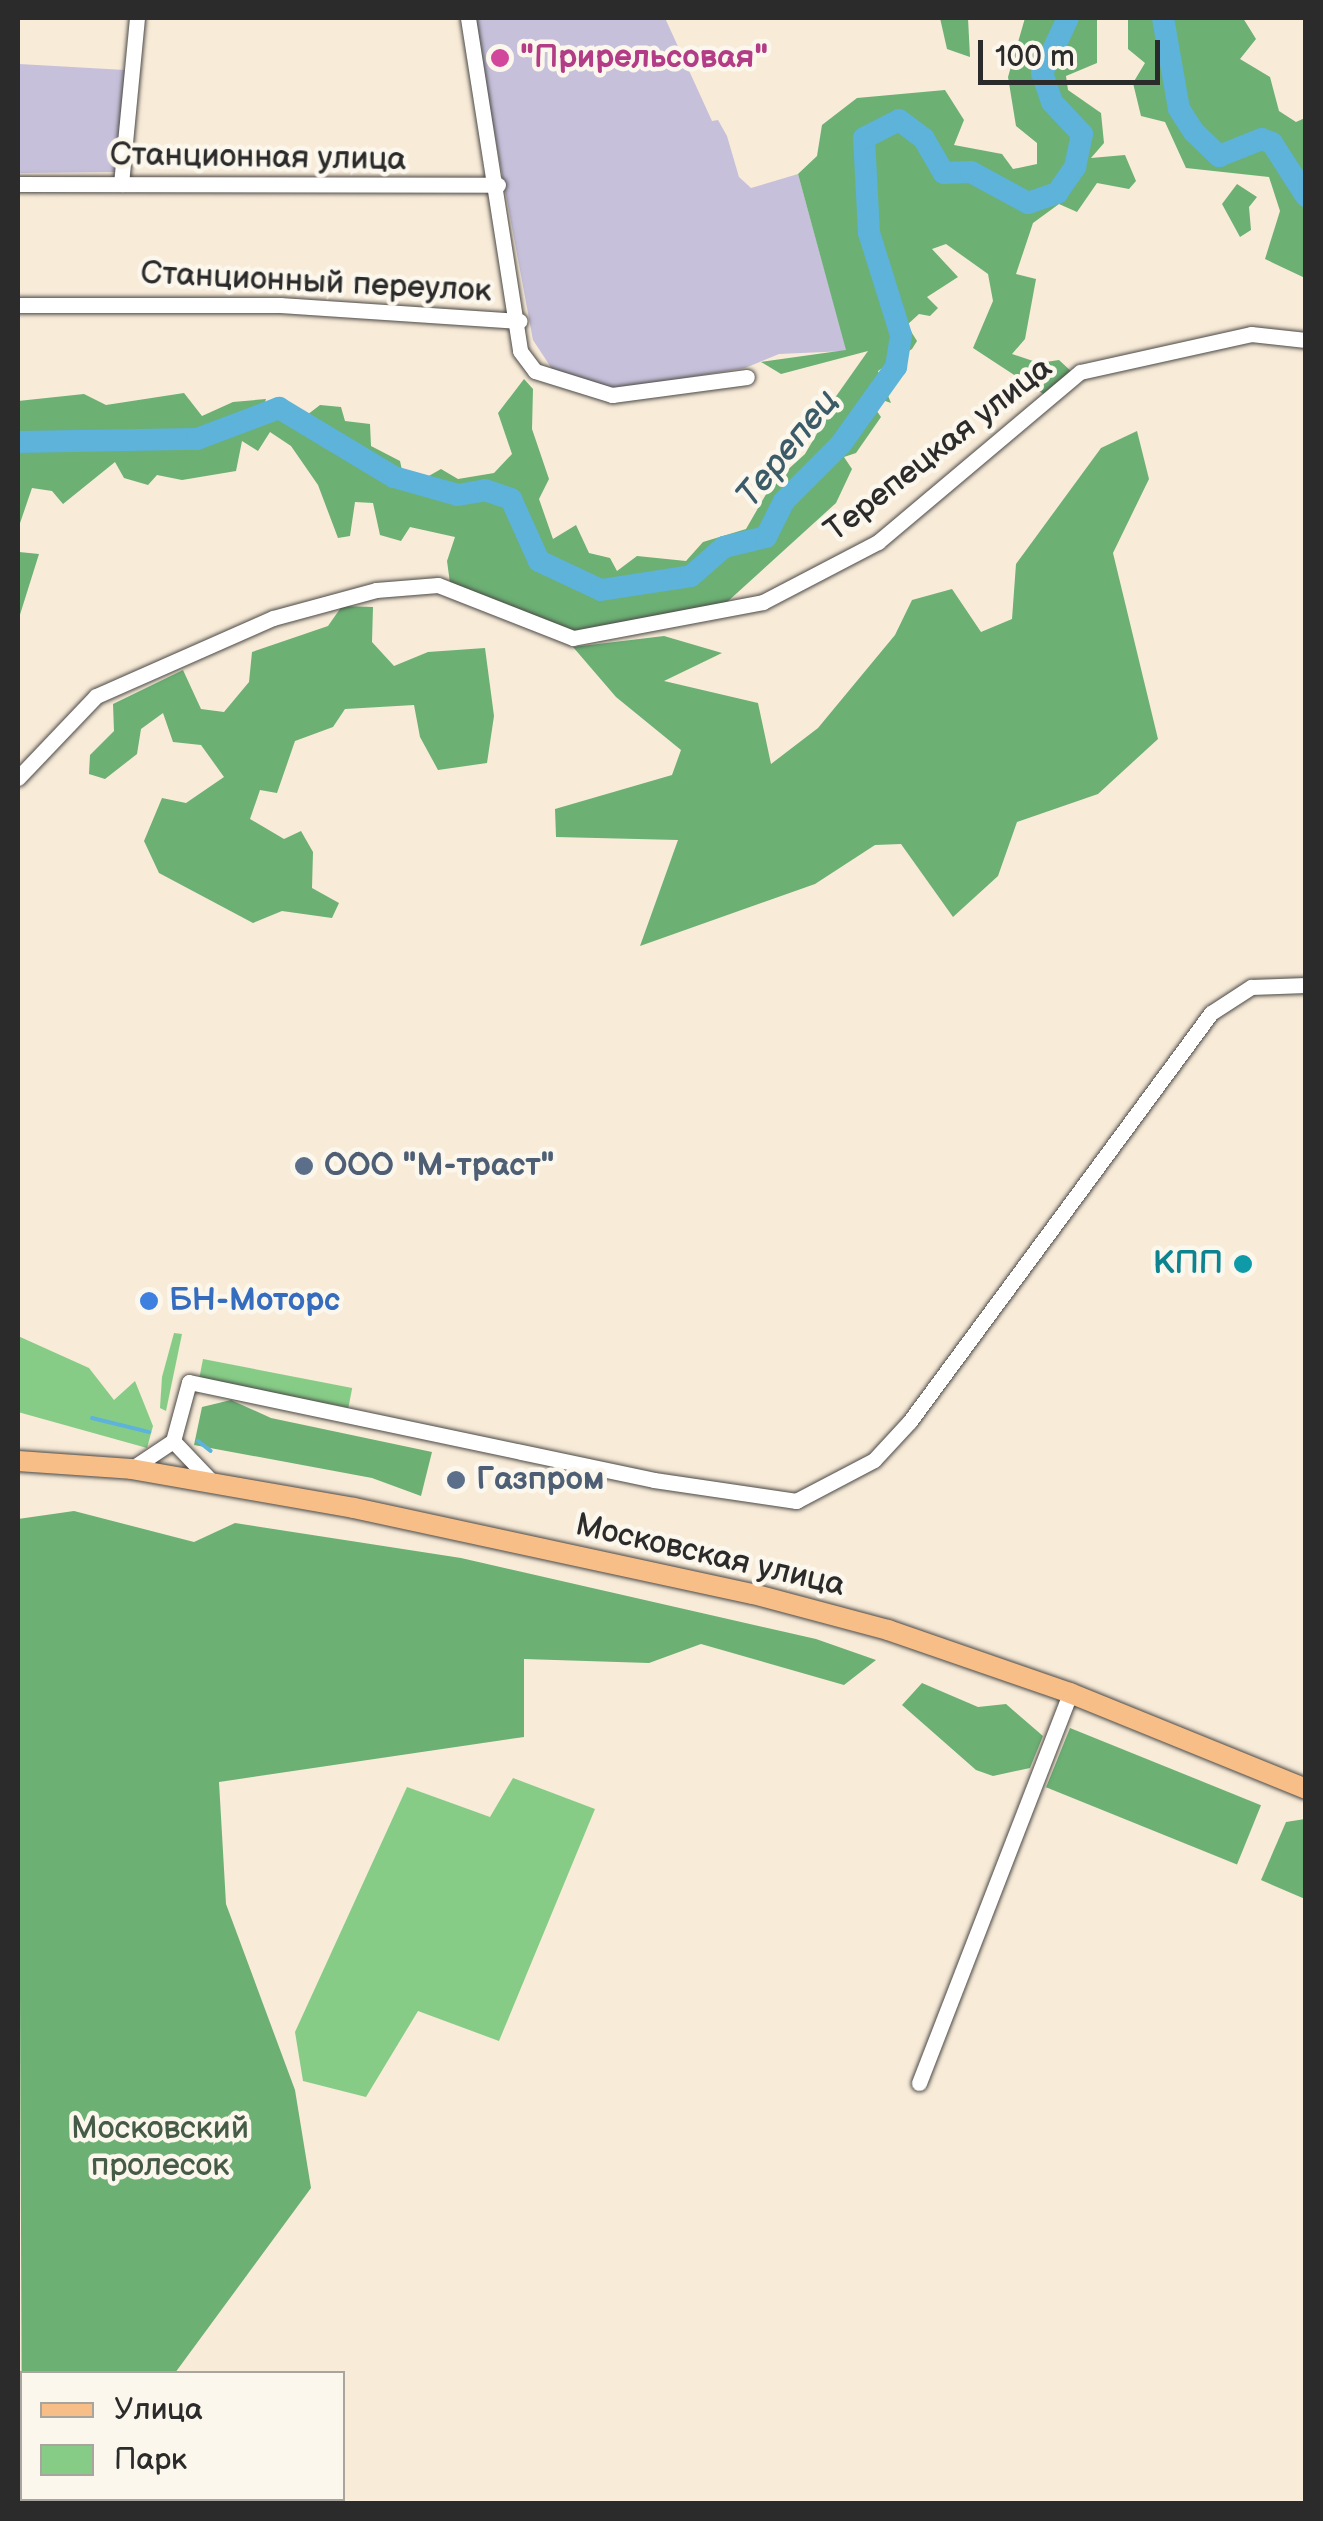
<!DOCTYPE html>
<html>
<head>
<meta charset="utf-8">
<style>
  body { margin:0 }
  #map { position:relative; width:1323px; height:2521px; overflow:hidden; background:#f8ebd8; font-family:"Balsamiq Sans",sans-serif }
  div>[style] { position:absolute }
  .industrial>* { inset:0; background:#c6c0da }
  .green>* { inset:0; background:#86cc87; transform-origin:0 0 }
  .forest>* { inset:0; background:#6cb074; transform-origin:0 0 }
  .stream>* { height:4px; margin:-2px; padding:0 2px; transform-origin:2px; border-radius:2px; background:#5db3d9 }
  .river>* { height:22px; margin:-11px; padding:0 11px; transform-origin:11px; border-radius:11px; background:#5db3d9 }
  .roads { filter:drop-shadow(0 0 2px #4a4845) drop-shadow(0 0 2px #4a4845) }
  .minor>* { height:15px; margin:-7.5px; padding:0 7.5px; transform-origin:7.5px; border-radius:7.5px; background:#fff }
  .major>* { height:20px; margin:-10px; padding:0 10px; transform-origin:10px; border-radius:10px; background:#f7be88 }
  .dots>* { width:28px; height:28px; translate:-50% -50%; box-sizing:border-box; border:5px solid #fbf7ec; border-radius:50% }
  span { translate:-50% -50%; white-space:nowrap; text-align:center; line-height:1.15; -webkit-text-stroke:9px #fbf7ec; paint-order:stroke }
  .hotel-label { font-size:32px; color:#b23c85; font-weight:700 }
  .left { translate:0 -50%; text-align:left }
  .street-label { font-size:32px; color:#2b2b2b }
  .service-label { font-size:32px; color:#4e5e75; font-weight:700 }
  .culture-label { font-size:32px; color:#0d838f; font-weight:700 }
  .right { translate:-100% -50%; text-align:right }
  .shop-label { font-size:32px; color:#366cbe; font-weight:700 }
  .park-label { font-size:32px; color:#465b47 }
  .water-label { font-size:35px; color:#3c5b68; font-style:italic }
  .frame { position:absolute; inset:0; border:20px solid #2b2b2b; pointer-events:none }
  .legend { position:absolute; left:20px; top:2371px; width:325px; height:130px; box-sizing:border-box; background:#fbf7ec; border:2px solid #a8a59f; margin:0; padding:12px 18px; list-style:none; font-size:30px; color:#2b2b2b }
  .legend li { display:flex; align-items:center; gap:20px; height:50px }
  .legend b { width:50px; border:2px solid #a8a59f }
  .scale { position:absolute; left:978px; top:40px; width:182px; height:45px; box-sizing:border-box; border:5px solid #2b2b2b; border-top:0; padding-left:12px; font-size:30px; line-height:35px; white-space:nowrap; color:#2b2b2b; -webkit-text-stroke:8px #fbf7ec; paint-order:stroke }
</style>
</head>
<body>
<div id="map">
  <div class="industrial">
    <i style="clip-path:polygon(473px 18px,665px 18px,712px 121px,718px 120px,727px 136px,739px 177px,751px 188px,798px 174px,847px 351px,779px 354px,745px 368px,611px 390px,556px 375px,533px 340px)"></i>
    <i style="clip-path:polygon(18px 22px,19px 64px,125px 70px,116px 172px,18px 173px)"></i>
  </div>
  <div class="green">
    <i style="clip-path:polygon(174px 1333px,182px 1334px,166px 1411px,160px 1408px,162px 1377px)"></i>
    <i style="clip-path:polygon(18px 1336px,89px 1368px,114px 1400px,135px 1381px,153px 1426px,147px 1448px,18px 1412px)"></i>
    <i style="left:203px;top:1359px;width:152px;height:20px;rotate:11deg"></i>
    <i style="clip-path:polygon(513px 1778px,595px 1809px,499px 2041px,418px 2011px,366px 2097px,303px 2081px,295px 2032px,407px 1787px,490px 1817px)"></i>
  </div>
  <div class="forest">
    <i style="clip-path:polygon(940px 18px,968px 18px,970px 57px,947px 49px)"></i>
    <i style="clip-path:polygon(1025px 18px,1097px 18px,1097px 63px,1066px 76px,1068px 90px,1101px 113px,1104px 143px,1091px 158px,1125px 155px,1136px 181px,1129px 189px,1097px 183px,1077px 212px,1059px 204px,1033px 223px,1016px 274px,1036px 279px,1025px 339px,1012px 354px,1039px 363px,1059px 360px,1073px 373px,1048px 397px,973px 348px,993px 301px,988px 274px,946px 244px,932px 249px,958px 277px,927px 297px,938px 308px,930px 316px,919px 314px,907px 325px,917px 341px,912px 349px,878px 371px,891px 403px,865px 394px,881px 417px,856px 453px,844px 457px,852px 469px,836px 503px,726px 603px,571px 632px,450px 583px,447px 561px,455px 537px,410px 527px,401px 541px,380px 535px,373px 503px,355px 502px,350px 536px,338px 538px,318px 485px,291px 446px,270px 432px,258px 451px,242px 441px,236px 471px,182px 480px,157px 475px,148px 485px,124px 478px,115px 462px,63px 504px,52px 491px,32px 488px,18px 529px,18px 401px,84px 394px,106px 405px,184px 393px,202px 416px,233px 402px,266px 399px,259px 421px,278px 417px,294px 425px,320px 405px,341px 407px,345px 421px,370px 424px,371px 446px,400px 461px,402px 470px,427px 477px,441px 469px,458px 479px,494px 473px,512px 454px,498px 413px,524px 379px,533px 389px,532px 429px,549px 479px,539px 499px,553px 539px,576px 525px,589px 553px,610px 558px,617px 571px,637px 556px,686px 561px,703px 542px,746px 529px,772px 484px,805px 454px,819px 430px,806px 410px,816px 401px,832px 402px,868px 351px,781px 374px,761px 362px,846px 350px,798px 174px,817px 156px,822px 125px,857px 98px,945px 90px,964px 120px,954px 145px,1002px 154px,1013px 169px,1037px 164px,1037px 143px,1016px 126px,1008px 77px)"></i>
    <i style="clip-path:polygon(1128px 18px,1243px 18px,1256px 39px,1240px 59px,1270px 77px,1279px 111px,1296px 122px,1305px 118px,1305px 278px,1265px 259px,1280px 211px,1269px 177px,1186px 168px,1165px 122px,1141px 116px,1133px 83px,1145px 63px,1128px 49px)"></i>
    <i style="clip-path:polygon(1237px 184px,1257px 197px,1249px 207px,1251px 230px,1240px 237px,1222px 204px)"></i>
    <i style="clip-path:polygon(1137px 431px,1149px 479px,1113px 553px,1158px 739px,1098px 794px,1017px 822px,998px 876px,953px 917px,901px 844px,875px 845px,815px 884px,640px 946px,678px 840px,556px 837px,555px 809px,672px 775px,681px 750px,616px 697px,573px 647px,664px 636px,722px 653px,664px 681px,758px 703px,771px 764px,818px 728px,895px 635px,912px 600px,952px 589px,981px 632px,1012px 619px,1016px 564px,1101px 448px)"></i>
    <i style="clip-path:polygon(18px 537px,19px 552px,39px 554px,18px 621px)"></i>
    <i style="clip-path:polygon(342px 606px,373px 607px,372px 642px,394px 666px,428px 652px,485px 648px,494px 716px,487px 763px,438px 770px,420px 737px,414px 705px,345px 709px,333px 727px,295px 741px,277px 793px,260px 790px,250px 819px,284px 839px,301px 831px,313px 852px,312px 888px,339px 903px,332px 918px,282px 911px,253px 923px,159px 873px,144px 841px,162px 798px,186px 803px,224px 777px,201px 745px,173px 742px,163px 713px,141px 729px,137px 754px,105px 779px,89px 774px,90px 755px,114px 731px,113px 704px,183px 670px,201px 709px,224px 712px,249px 682px,252px 652px,328px 626px)"></i>
    <i style="clip-path:polygon(231px 1400px,271px 1418px,432px 1452px,421px 1496px,372px 1478px,194px 1445px,202px 1407px)"></i>
    <i style="clip-path:polygon(74px 1511px,194px 1542px,235px 1523px,461px 1558px,816px 1639px,876px 1660px,844px 1685px,701px 1644px,649px 1663px,524px 1659px,524px 1737px,219px 1782px,226px 1904px,295px 2090px,311px 2188px,175px 2373px,22px 2374px,22px 2465px,18px 1519px)"></i>
    <i style="clip-path:polygon(922px 1683px,978px 1707px,1006px 1704px,1043px 1736px,1030px 1768px,993px 1776px,976px 1770px,902px 1705px)"></i>
    <i style="left:1070px;top:1728px;width:206px;height:64px;rotate:22deg"></i>
    <i style="clip-path:polygon(1305px 1819px,1306px 1819px,1305px 1899px,1261px 1880px,1286px 1822px)"></i>
  </div>
  <div class="stream">
    <i style="left:92px;top:1418px;width:59px;rotate:13.8deg"></i>
    <i style="left:198px;top:1441px;width:16px;rotate:38deg"></i>
  </div>
  <div class="river">
    <i style="left:1163px;top:18px;width:92px;rotate:80deg"></i>
    <i style="left:1179px;top:109px;width:27px;rotate:57deg"></i>
    <i style="left:1194px;top:132px;width:35px;rotate:44deg"></i>
    <i style="left:1219px;top:156px;width:46px;rotate:-21.6deg"></i>
    <i style="left:1262px;top:139px;width:11px;rotate:22deg"></i>
    <i style="left:1272px;top:143px;width:63px;rotate:57.3deg"></i>
    <i style="left:18px;top:442px;width:179px;rotate:-1deg"></i>
    <i style="left:197px;top:439px;width:88px;rotate:-20.7deg"></i>
    <i style="left:279px;top:408px;width:134px;rotate:31deg"></i>
    <i style="left:394px;top:477px;width:66px;rotate:15.7deg"></i>
    <i style="left:458px;top:495px;width:27px;rotate:-10deg"></i>
    <i style="left:485px;top:490px;width:28px;rotate:19deg"></i>
    <i style="left:511px;top:499px;width:68px;rotate:65.7deg"></i>
    <i style="left:539px;top:561px;width:68px;rotate:25.1deg"></i>
    <i style="left:601px;top:590px;width:91px;rotate:-8.8deg"></i>
    <i style="left:691px;top:576px;width:44px;rotate:-41.3deg"></i>
    <i style="left:724px;top:547px;width:43px;rotate:-13.4deg"></i>
    <i style="left:766px;top:537px;width:40px;rotate:-63.4deg"></i>
    <i style="left:784px;top:501px;width:81px;rotate:-45deg"></i>
    <i style="left:841px;top:444px;width:95px;rotate:-54.5deg"></i>
    <i style="left:896px;top:367px;width:32px;rotate:-81deg"></i>
    <i style="left:901px;top:335px;width:107px;rotate:-107.4deg"></i>
    <i style="left:869px;top:233px;width:95px;rotate:-93deg"></i>
    <i style="left:864px;top:138px;width:39px;rotate:-27deg"></i>
    <i style="left:899px;top:120px;width:31px;rotate:37deg"></i>
    <i style="left:924px;top:139px;width:39px;rotate:60deg"></i>
    <i style="left:944px;top:173px;width:27px;rotate:-2deg"></i>
    <i style="left:971px;top:172px;width:65px;rotate:28.5deg"></i>
    <i style="left:1028px;top:203px;width:31px;rotate:-19deg"></i>
    <i style="left:1057px;top:193px;width:32px;rotate:-55deg"></i>
    <i style="left:1075px;top:167px;width:34px;rotate:-78deg"></i>
    <i style="left:1082px;top:134px;width:44px;rotate:-133.2deg"></i>
    <i style="left:1052px;top:102px;width:31px;rotate:-109deg"></i>
    <i style="left:1042px;top:73px;width:61px;rotate:-64.7deg"></i>
  </div>
  <div class="roads">
    <div class="minor">
      <i style="left:468px;top:18px;width:337px;rotate:81.1deg"></i>
      <i style="left:520px;top:351px;width:25px;rotate:53deg"></i>
      <i style="left:535px;top:371px;width:81px;rotate:17.3deg"></i>
      <i style="left:612px;top:395px;width:136px;rotate:-7.6deg"></i>
      <i style="left:18px;top:184px;width:480px;rotate:0.1deg"></i>
      <i style="left:121px;top:184px;width:167px;rotate:-84.5deg"></i>
      <i style="left:18px;top:305px;width:262px"></i>
      <i style="left:280px;top:305px;width:240px;rotate:3.8deg"></i>
      <i style="left:18px;top:778px;width:113px;rotate:-46.4deg"></i>
      <i style="left:96px;top:696px;width:193px;rotate:-23.8deg"></i>
      <i style="left:273px;top:618px;width:107px;rotate:-15.2deg"></i>
      <i style="left:376px;top:590px;width:62px;rotate:-4.6deg"></i>
      <i style="left:438px;top:585px;width:145px;rotate:21.4deg"></i>
      <i style="left:573px;top:638px;width:193px;rotate:-10.7deg"></i>
      <i style="left:763px;top:602px;width:130px;rotate:-27.6deg"></i>
      <i style="left:878px;top:542px;width:264px;rotate:-40.1deg"></i>
      <i style="left:1080px;top:372px;width:175px;rotate:-12.5deg"></i>
      <i style="left:1251px;top:334px;width:55px;rotate:6.2deg"></i>
      <i style="left:131px;top:1469px;width:50px;rotate:-33.7deg"></i>
      <i style="left:214px;top:1484px;width:59px;rotate:-133.6deg"></i>
      <i style="left:173px;top:1441px;width:61px;rotate:-74.8deg"></i>
      <i style="left:189px;top:1382px;width:475px;rotate:11.9deg"></i>
      <i style="left:654px;top:1480px;width:144px;rotate:8.4deg"></i>
      <i style="left:796px;top:1501px;width:88px;rotate:-27.7deg"></i>
      <i style="left:874px;top:1460px;width:53px;rotate:-47.3deg"></i>
      <i style="left:910px;top:1421px;width:507px;rotate:-53.58deg"></i>
      <i style="left:1211px;top:1013px;width:48px;rotate:-33deg"></i>
      <i style="left:1251px;top:987px;width:55px;rotate:-2.1deg"></i>
      <i style="left:919px;top:2083px;width:418px;rotate:-68.8deg"></i>
    </div>
    <div class="major">
      <i style="left:18px;top:1461px;width:113px;rotate:4deg"></i>
      <i style="left:131px;top:1469px;width:226px;rotate:9.9deg"></i>
      <i style="left:354px;top:1508px;width:408px;rotate:12.2deg"></i>
      <i style="left:753px;top:1594px;width:140px;rotate:14.9deg"></i>
      <i style="left:888px;top:1630px;width:193px;rotate:19.1deg"></i>
      <i style="left:1070px;top:1693px;width:255px;rotate:22.1deg"></i>
    </div>
  </div>
  <div class="dots">
    <i style="left:500px;top:58px;background:#d1479c"></i>
    <i style="left:304px;top:1166px;background:#5c6f8a"></i>
    <i style="left:1243px;top:1264px;background:#0f9aa8"></i>
    <i style="left:149px;top:1301px;background:#3f7fe0"></i>
    <i style="left:456px;top:1480px;background:#5c6f8a"></i>
  </div>
  <div class="hotel-label">
    <span class="left" style="left:520px;top:58px">"Прирельсовая"</span>
  </div>
  <div class="street-label">
    <span style="left:258px;top:158px;rotate:1deg">Станционная улица</span>
    <span style="left:316px;top:283px;rotate:3deg">Станционный переулок</span>
    <span style="left:939px;top:450px;rotate:-38deg">Терепецкая улица</span>
    <span style="left:710px;top:1556px;rotate:13deg">Московская улица</span>
  </div>
  <div class="service-label">
    <span class="left" style="left:324px;top:1166px">ООО "М-траст"</span>
    <span class="left" style="left:476px;top:1480px">Газпром</span>
  </div>
  <div class="culture-label">
    <span class="right" style="left:1223px;top:1264px">КПП</span>
  </div>
  <div class="shop-label">
    <span class="left" style="left:169px;top:1301px">БН-Моторс</span>
  </div>
  <div class="park-label">
    <span style="left:160px;top:2148px">Московский<br>пролесок</span>
  </div>
  <div class="water-label">
    <span style="left:788px;top:449px;rotate:-51deg">Терепец</span>
  </div>
  <div class="frame"></div>
  <ul class="legend">
  <li><b style="height:12px;background:#f7be88"></b>Улица</li>
  <li><b style="height:28px;background:#86cc87"></b>Парк</li>
  </ul>
  <div class="scale">100 m</div>
</div>
</body>
</html>
